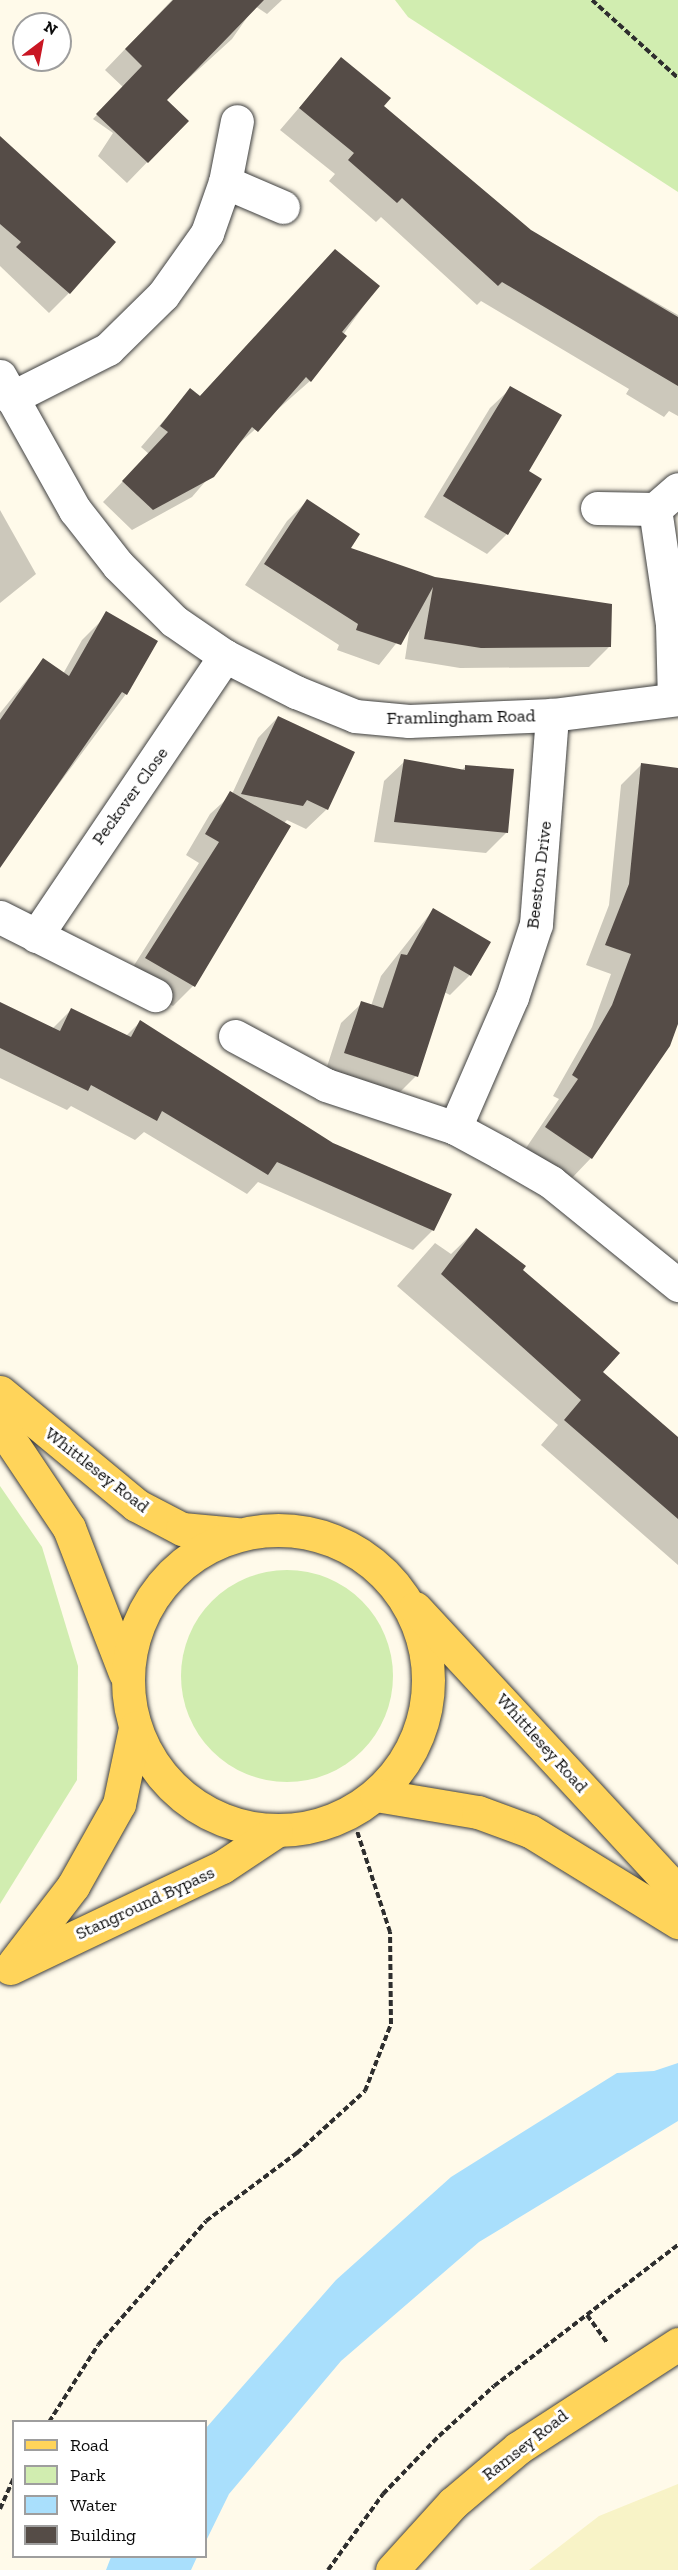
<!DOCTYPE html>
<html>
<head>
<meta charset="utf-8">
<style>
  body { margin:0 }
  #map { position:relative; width:678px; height:2570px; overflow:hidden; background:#fffaea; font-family:"Zilla Slab",serif }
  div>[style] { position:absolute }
  .farmland>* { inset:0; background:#f8f3c7 }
  .green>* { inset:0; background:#d1edb0 }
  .round { border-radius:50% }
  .water>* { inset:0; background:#a9dffc }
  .shadow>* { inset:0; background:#0003 }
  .building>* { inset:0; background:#554c47 }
  .path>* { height:4px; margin-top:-2px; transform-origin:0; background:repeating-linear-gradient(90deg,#2e2e2e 0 6px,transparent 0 9px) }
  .roads { filter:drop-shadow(0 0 2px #3f3f3f) drop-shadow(0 0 2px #3f3f3f) }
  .minor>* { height:33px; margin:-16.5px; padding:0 16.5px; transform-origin:16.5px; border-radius:16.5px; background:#fff }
  .major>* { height:33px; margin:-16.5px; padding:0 16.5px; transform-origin:16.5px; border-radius:16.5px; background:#ffd45a }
  .major>.ring { margin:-16.5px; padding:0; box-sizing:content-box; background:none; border:33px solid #ffd45a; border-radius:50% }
  span { translate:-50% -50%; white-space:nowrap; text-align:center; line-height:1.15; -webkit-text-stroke:6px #fff; paint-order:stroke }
  .street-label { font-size:18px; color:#0c0c0c }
  .legend { position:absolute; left:12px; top:2420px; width:195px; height:138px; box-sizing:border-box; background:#fff; border:2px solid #9e9e9e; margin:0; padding:8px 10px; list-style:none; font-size:18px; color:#0c0c0c }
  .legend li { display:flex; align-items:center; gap:12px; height:30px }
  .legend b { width:30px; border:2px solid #9e9e9e }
  .north { position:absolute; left:12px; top:12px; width:60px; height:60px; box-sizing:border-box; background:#fff; border:2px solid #9e9e9e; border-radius:50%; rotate:32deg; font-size:16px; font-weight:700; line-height:24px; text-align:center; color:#0c0c0c }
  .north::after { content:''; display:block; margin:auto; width:21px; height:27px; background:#c91623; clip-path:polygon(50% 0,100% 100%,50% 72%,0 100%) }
</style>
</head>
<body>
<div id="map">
  <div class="farmland">
    <i style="clip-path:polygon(678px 2484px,678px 2570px,529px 2570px,599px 2516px)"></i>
  </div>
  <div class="green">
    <i style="clip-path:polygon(395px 0,678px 0,678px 192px,408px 17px)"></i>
    <i style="clip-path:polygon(0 1486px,42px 1547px,78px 1666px,77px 1780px,0 1904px)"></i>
    <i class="round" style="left:181px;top:1570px;width:212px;height:212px"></i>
  </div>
  <div class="water">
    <i style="clip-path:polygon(678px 2063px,678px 2121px,479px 2242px,341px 2361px,229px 2494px,206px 2541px,206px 2428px,336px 2280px,451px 2177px,617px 2073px,654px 2071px)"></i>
    <i style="clip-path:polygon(111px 2557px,111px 2556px,197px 2557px,191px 2570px,106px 2570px)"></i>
  </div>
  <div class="shadow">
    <i style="clip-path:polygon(172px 0,282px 0,267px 14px,255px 6px,232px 39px,165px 100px,187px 121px,127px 183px,98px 156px,113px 133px,93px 119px,123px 87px,105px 70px)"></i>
    <i style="clip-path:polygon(341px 59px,382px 106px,530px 231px,678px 315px,678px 416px,669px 411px,664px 417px,626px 394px,629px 389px,481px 301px,477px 305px,381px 217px,376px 222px,329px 181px,335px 174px,280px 130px)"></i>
    <i style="clip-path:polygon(0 138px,69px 293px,49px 313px,0 266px)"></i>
    <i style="clip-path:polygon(335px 251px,378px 286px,310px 381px,234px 448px,192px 497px,132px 530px,103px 502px,149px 454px,141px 447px,190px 390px,199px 397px)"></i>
    <i style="clip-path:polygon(511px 388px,527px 472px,507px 534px,487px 554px,424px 517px,490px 408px)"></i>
    <i style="clip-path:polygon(307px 501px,349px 548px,609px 647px,589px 667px,460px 668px,405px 659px,410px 626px,379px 665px,337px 650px,339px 645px,245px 585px,287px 521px)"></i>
    <i style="clip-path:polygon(0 510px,36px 574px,0 603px)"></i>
    <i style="clip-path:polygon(103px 619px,156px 642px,126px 694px,0 863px,0 713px,43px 660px,63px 674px,82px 640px)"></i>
    <i style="clip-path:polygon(278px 717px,327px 809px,306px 829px,287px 820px,283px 824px,193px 986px,173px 1006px,126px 978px,199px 863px,186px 855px,210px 814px,232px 794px,258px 738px)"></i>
    <i style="clip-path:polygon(405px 761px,461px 771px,466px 766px,506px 833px,486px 853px,374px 842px,384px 781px)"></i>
    <i style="clip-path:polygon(641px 765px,678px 770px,678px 1016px,591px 1158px,571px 1179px,526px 1148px,559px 1099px,553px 1096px,592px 1027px,611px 974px,586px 965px,609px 905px,621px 785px)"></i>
    <i style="clip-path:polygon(433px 910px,470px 975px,450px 995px,444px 992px,416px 1076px,396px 1096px,325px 1073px,341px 1023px,362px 1003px,371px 1006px,381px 976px)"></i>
    <i style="clip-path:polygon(0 1003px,52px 1029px,71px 1010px,125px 1037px,141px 1021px,433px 1230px,413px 1250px,258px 1182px,247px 1194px,144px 1132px,135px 1140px,71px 1106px,67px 1110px,0 1078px)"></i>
    <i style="clip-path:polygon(476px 1230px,521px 1270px,601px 1372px,678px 1439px,678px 1565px,541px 1445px,558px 1425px,397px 1286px,435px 1243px,451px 1254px)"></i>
  </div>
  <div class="building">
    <i style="clip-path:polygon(173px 0,264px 0,167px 100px,189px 121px,148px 163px,96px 114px,142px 66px,125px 49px)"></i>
    <i style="clip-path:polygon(341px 57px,391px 98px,384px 106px,531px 230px,678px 317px,678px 386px,502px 282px,498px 286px,402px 198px,397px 203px,348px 160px,354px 153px,299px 108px)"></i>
    <i style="clip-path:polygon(0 136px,116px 242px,70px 294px,16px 247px,21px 242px,0 224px)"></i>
    <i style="clip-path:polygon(335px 249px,380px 286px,342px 332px,347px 336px,311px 382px,306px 377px,258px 432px,252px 427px,214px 477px,153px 510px,122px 481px,168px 432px,160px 426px,190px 388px,200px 396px)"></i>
    <i style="clip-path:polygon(510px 386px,562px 415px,529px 471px,542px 479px,508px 535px,443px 496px)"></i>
    <i style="clip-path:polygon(307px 499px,360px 534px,351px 548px,435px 577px,612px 604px,611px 647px,481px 648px,424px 639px,433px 587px,401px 645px,356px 630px,358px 624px,264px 564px)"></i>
    <i style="clip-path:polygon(106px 611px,158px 641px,127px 695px,122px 692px,0 868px,0 720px,43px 658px,69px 676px)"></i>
    <i style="clip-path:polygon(278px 716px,355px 752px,328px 810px,307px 800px,303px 806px,241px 794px)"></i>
    <i style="clip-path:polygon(404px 759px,465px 770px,465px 765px,514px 769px,508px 833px,394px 822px)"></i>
    <i style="clip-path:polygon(641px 763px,678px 768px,678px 1024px,670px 1046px,592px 1159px,545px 1127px,578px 1079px,572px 1075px,612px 1005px,631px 954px,605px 945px,629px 884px)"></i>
    <i style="clip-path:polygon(230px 791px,291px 826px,195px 987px,145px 958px,219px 842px,205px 834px)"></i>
    <i style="clip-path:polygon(433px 908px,491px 942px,471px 976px,454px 966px,418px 1077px,344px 1053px,361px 1001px,383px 1008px,401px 954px,407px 955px)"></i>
    <i style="clip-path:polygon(0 1002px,60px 1031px,71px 1008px,131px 1037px,140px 1020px,333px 1143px,452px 1194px,434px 1231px,277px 1162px,268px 1175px,162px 1111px,157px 1121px,91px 1085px,88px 1091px,0 1048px)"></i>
    <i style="clip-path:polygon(476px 1228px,526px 1266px,523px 1270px,620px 1353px,603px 1372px,678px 1437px,678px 1519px,564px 1420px,581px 1400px,441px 1274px)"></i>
  </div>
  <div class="path">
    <i style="left:592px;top:0;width:116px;rotate:42.2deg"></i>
    <i style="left:587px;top:2315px;width:34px;rotate:54deg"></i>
    <i style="left:49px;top:2422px;width:91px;rotate:-57.5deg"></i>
    <i style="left:98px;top:2345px;width:164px;rotate:-48.9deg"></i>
    <i style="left:206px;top:2221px;width:114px;rotate:-36.8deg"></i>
    <i style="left:297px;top:2153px;width:92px;rotate:-42.4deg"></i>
    <i style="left:365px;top:2091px;width:72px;rotate:-68.8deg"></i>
    <i style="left:391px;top:2024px;width:92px;rotate:-90.6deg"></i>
    <i style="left:390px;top:1932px;width:106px;rotate:-108.1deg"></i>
    <i style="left:0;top:2509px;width:35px;rotate:-66deg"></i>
    <i style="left:328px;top:2570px;width:94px;rotate:-54.1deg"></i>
    <i style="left:383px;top:2494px;width:81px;rotate:-46deg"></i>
    <i style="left:439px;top:2436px;width:74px;rotate:-42.3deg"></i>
    <i style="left:494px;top:2386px;width:232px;rotate:-37.5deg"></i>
  </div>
  <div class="roads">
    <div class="minor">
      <i style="left:225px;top:182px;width:63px;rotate:23.3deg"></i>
      <i style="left:0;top:376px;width:154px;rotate:60.8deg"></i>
      <i style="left:75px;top:510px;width:70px;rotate:52deg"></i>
      <i style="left:118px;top:565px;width:79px;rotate:45deg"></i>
      <i style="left:174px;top:621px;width:62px;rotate:34.5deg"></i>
      <i style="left:225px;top:656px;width:80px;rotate:26.9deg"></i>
      <i style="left:296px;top:692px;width:64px;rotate:22.1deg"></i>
      <i style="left:355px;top:716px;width:54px;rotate:5.3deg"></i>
      <i style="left:409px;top:721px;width:143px;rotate:-2.4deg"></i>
      <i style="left:552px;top:715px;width:127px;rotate:-7.2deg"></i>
      <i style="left:11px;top:398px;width:109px;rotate:-26.8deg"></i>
      <i style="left:108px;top:349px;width:77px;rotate:-44.5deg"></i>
      <i style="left:163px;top:295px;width:76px;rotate:-54.6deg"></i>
      <i style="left:207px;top:233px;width:54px;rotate:-70.6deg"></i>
      <i style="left:225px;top:182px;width:62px;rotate:-78.9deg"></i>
      <i style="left:597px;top:508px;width:58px;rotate:1deg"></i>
      <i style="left:655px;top:509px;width:30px;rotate:-41deg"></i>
      <i style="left:655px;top:509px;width:116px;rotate:81.6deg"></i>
      <i style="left:672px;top:624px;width:75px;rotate:88.5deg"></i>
      <i style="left:0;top:917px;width:174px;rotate:26.7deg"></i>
      <i style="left:36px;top:936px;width:338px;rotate:-56deg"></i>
      <i style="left:235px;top:1036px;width:103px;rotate:28.3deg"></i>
      <i style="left:326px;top:1085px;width:136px;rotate:18.4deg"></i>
      <i style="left:455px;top:1128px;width:52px;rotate:28.5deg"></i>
      <i style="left:501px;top:1153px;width:58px;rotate:30.1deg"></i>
      <i style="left:551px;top:1182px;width:164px;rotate:39deg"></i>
      <i style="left:455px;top:1128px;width:143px;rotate:-66.5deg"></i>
      <i style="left:512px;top:997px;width:77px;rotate:-71.8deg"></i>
      <i style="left:536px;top:924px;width:210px;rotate:-85.6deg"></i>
    </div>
    <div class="major">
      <i style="left:0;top:1392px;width:177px;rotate:39.7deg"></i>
      <i style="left:136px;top:1505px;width:52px;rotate:27.6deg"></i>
      <i style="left:182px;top:1529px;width:54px;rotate:5.3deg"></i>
      <i style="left:0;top:1425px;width:124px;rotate:56.2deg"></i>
      <i style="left:69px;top:1528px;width:155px;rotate:68.9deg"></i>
      <i class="ring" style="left:128px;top:1530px;width:267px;height:267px"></i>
      <i style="left:415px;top:1608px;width:387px;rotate:47.2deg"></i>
      <i style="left:376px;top:1795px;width:103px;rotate:9.5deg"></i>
      <i style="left:478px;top:1812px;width:55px;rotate:20.1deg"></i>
      <i style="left:530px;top:1831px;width:174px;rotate:31.6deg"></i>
      <i style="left:14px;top:1963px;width:97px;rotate:-52.5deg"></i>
      <i style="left:73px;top:1886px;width:94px;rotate:-60.7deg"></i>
      <i style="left:119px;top:1804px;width:78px;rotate:-78.1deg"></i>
      <i style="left:10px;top:1968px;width:235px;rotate:-25.5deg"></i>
      <i style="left:222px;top:1867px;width:65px;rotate:-33.7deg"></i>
      <i style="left:392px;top:2570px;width:91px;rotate:-47.7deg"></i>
      <i style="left:453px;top:2503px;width:85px;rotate:-40.2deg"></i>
      <i style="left:518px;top:2448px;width:191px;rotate:-33deg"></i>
    </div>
  </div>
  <div class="street-label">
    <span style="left:461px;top:717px;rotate:-1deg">Framlingham Road</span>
    <span style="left:130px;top:796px;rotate:-54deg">Peckover Close</span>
    <span style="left:539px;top:875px;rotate:-83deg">Beeston Drive</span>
    <span style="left:97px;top:1470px;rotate:38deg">Whittlesey Road</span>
    <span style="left:542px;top:1743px;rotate:48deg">Whittlesey Road</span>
    <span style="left:145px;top:1903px;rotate:-25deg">Stanground Bypass</span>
    <span style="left:525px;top:2445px;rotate:-38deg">Ramsey Road</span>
  </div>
  <ul class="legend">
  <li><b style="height:8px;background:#ffd45a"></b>Road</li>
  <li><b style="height:16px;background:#d1edb0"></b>Park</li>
  <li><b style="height:16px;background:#a9dffc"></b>Water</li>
  <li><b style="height:16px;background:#554c47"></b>Building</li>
  </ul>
  <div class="north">N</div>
</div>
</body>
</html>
